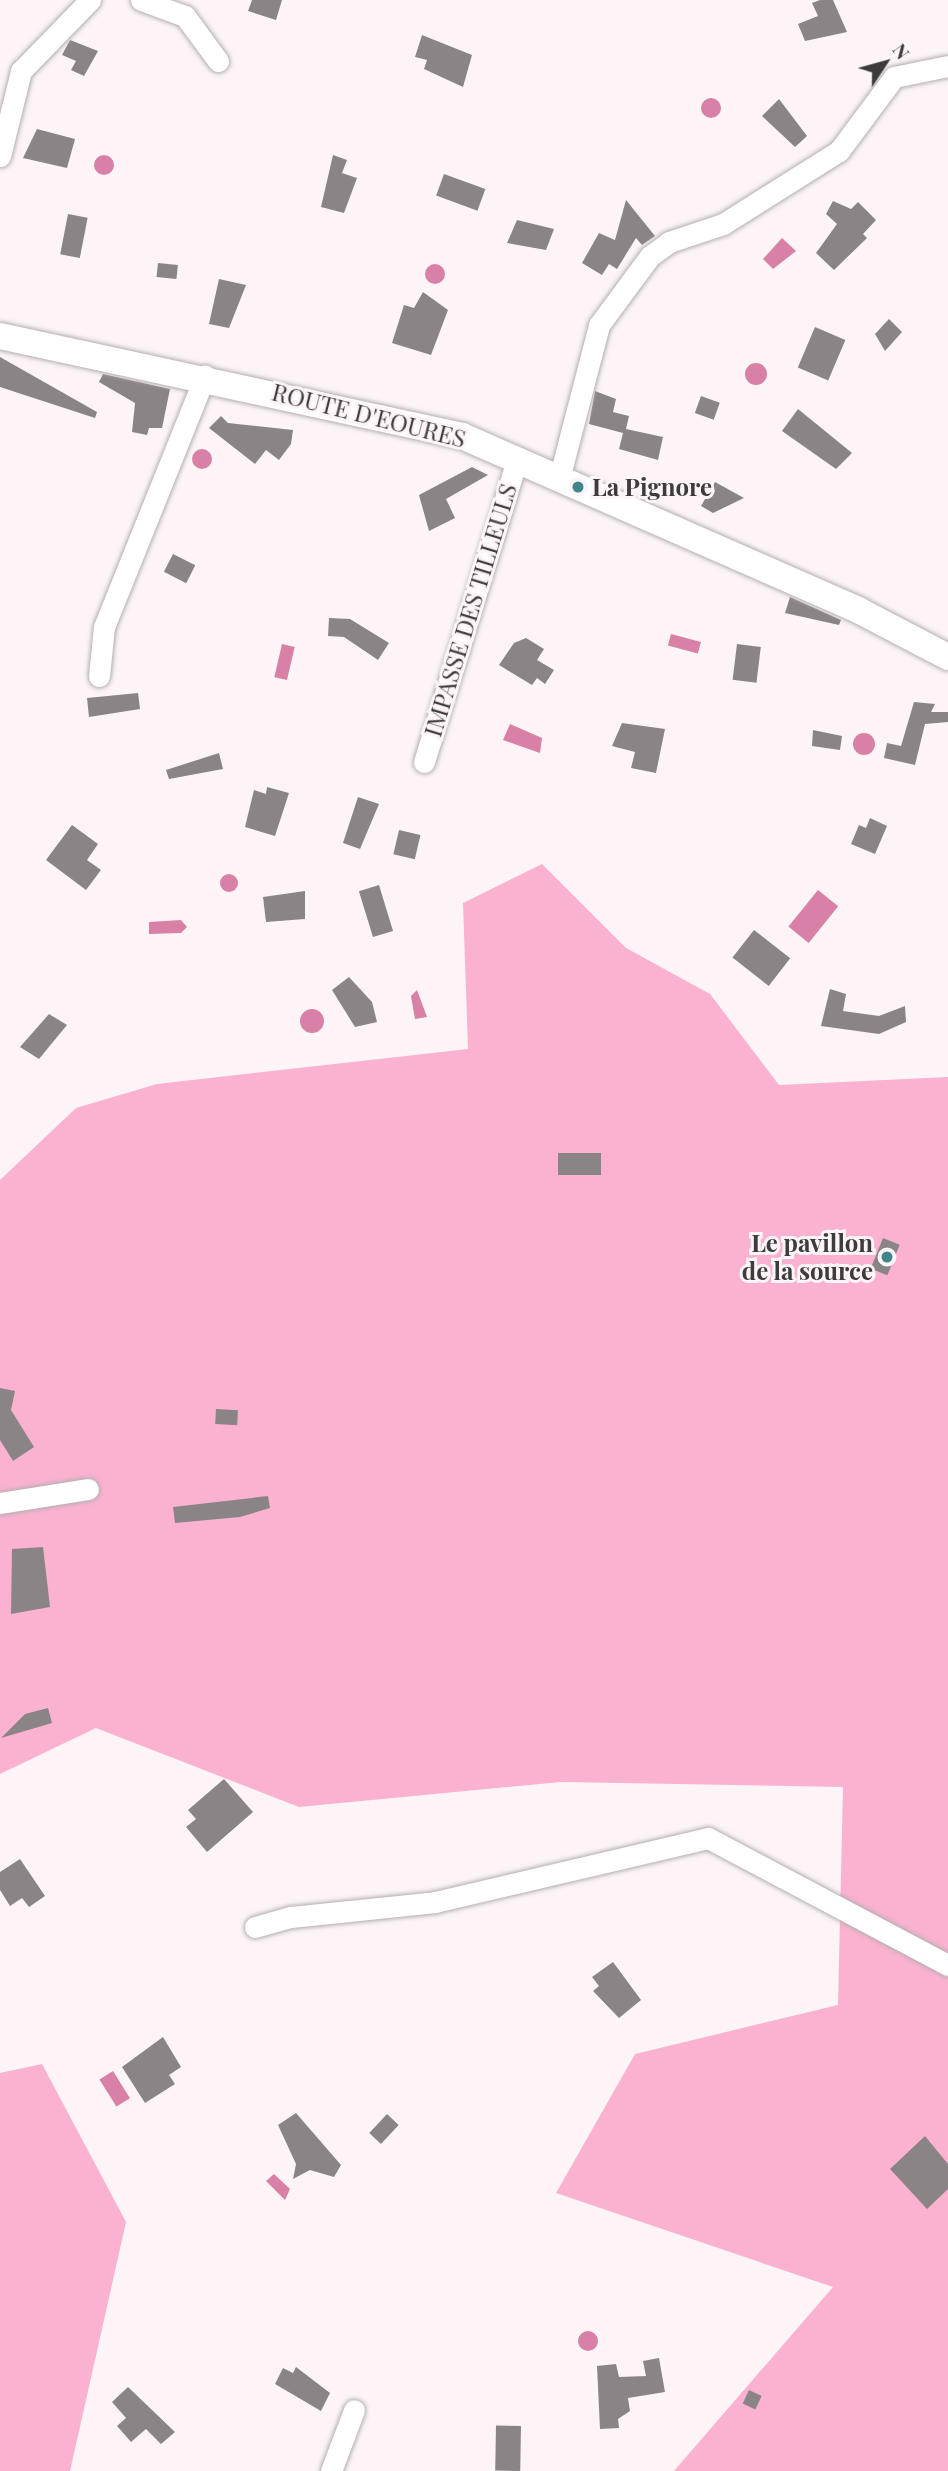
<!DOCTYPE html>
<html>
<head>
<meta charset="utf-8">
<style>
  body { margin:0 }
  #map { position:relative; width:948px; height:2471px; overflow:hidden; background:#fcf4f7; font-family:"Playfair Display",serif }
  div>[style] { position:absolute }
  .green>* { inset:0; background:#fab2d0 }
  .water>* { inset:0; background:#d980a7; transform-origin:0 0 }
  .round { border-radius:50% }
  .building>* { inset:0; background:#8b8486; transform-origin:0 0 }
  .roads { filter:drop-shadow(0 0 2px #b5aeb1) drop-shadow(0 0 2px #b5aeb1) }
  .minor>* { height:21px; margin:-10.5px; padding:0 10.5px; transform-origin:10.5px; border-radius:10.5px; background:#fff }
  .tertiary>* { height:26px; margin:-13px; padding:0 13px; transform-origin:13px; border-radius:13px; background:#fff }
  .dots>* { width:19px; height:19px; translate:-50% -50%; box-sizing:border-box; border:4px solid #fcf4f7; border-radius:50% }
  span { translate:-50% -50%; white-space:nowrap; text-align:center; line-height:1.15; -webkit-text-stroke:6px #fcf4f7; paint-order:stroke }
  .street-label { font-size:24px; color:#3e3b3c }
  .poi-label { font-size:24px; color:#3e3b3c; font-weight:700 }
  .left { translate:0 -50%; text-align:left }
  .right { translate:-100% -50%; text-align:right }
  .north { position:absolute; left:850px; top:28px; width:70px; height:70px; -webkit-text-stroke:5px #fcf4f7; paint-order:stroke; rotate:54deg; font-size:19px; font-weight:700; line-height:28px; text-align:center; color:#3e3b3c }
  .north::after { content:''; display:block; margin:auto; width:24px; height:32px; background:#3e3b3c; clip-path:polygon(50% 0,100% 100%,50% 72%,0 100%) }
</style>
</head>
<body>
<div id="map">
  <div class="green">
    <i style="clip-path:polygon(542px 864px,626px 948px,710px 994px,779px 1085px,948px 1077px,948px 2471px,674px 2471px,833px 2287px,556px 2193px,635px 2054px,838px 2005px,843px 1787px,561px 1782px,299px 1807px,96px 1728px,0 1774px,0 1180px,76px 1108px,157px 1084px,468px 1049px,463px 903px)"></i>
    <i style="clip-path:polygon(42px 2064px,126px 2222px,70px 2471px,0 2471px,0 2073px)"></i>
  </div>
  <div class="water">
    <i class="round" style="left:701px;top:98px;width:20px;height:20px"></i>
    <i class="round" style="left:94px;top:155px;width:20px;height:20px"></i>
    <i style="clip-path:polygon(782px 238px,796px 251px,773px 269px,763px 259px)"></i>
    <i class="round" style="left:425px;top:264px;width:20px;height:20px"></i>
    <i class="round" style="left:745px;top:363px;width:22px;height:22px"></i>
    <i class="round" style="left:192px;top:449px;width:20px;height:20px"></i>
    <i style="left:671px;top:634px;width:31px;height:12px;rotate:15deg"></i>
    <i style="left:282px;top:644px;width:13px;height:34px;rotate:13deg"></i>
    <i style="clip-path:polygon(510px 724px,542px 738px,540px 753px,503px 740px)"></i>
    <i class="round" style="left:853px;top:733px;width:22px;height:22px"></i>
    <i class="round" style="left:220px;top:874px;width:18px;height:18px"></i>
    <i style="left:818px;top:890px;width:26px;height:47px;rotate:39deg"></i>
    <i style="clip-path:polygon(181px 920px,187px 927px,181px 933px,149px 934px,149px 922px)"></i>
    <i style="clip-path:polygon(417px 990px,427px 1017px,415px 1019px,411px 996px)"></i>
    <i class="round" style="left:300px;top:1009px;width:24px;height:24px"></i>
    <i style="left:113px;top:2071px;width:32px;height:16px;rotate:58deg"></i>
    <i style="clip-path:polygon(274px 2174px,290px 2189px,285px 2200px,266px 2181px)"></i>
    <i class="round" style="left:578px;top:2331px;width:20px;height:20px"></i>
  </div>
  <div class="building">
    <i style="clip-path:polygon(252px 0,282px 0,276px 20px,248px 11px)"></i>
    <i style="clip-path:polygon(820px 0,833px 0,847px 32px,805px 41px,798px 24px,818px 16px,812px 3px)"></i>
    <i style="clip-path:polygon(422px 35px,472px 55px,463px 87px,424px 69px,427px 60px,415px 57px)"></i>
    <i style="clip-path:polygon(70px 40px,98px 51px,84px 76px,71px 70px,76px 61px,62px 55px)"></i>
    <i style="clip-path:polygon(779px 99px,807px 136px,795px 147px,762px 116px)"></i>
    <i style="clip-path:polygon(37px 129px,75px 139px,67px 168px,23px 158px)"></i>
    <i style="clip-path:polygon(333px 155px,347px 160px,342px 173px,357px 178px,344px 213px,321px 207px)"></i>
    <i style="left:444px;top:174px;width:44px;height:23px;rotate:20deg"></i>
    <i style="clip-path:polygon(626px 200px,655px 236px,642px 245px,636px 238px,617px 269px,609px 264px,602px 275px,582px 263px,599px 233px,615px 240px)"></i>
    <i style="clip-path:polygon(833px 201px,851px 209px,858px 202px,876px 220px,863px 234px,867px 238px,834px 270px,816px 253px,837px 224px,826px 214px)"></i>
    <i style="left:68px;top:214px;width:20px;height:41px;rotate:11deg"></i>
    <i style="clip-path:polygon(517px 220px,554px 229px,546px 250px,507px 243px)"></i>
    <i style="left:158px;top:263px;width:20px;height:14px;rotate:6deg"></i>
    <i style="clip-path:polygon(219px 279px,246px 285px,229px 328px,209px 324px)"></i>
    <i style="clip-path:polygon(423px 292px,448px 310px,431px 355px,392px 343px,404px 305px,414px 308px)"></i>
    <i style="clip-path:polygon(889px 319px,902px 332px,885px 351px,875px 334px)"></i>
    <i style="left:815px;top:327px;width:33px;height:44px;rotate:23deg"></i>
    <i style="clip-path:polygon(0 357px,97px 412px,95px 418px,0 387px)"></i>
    <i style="clip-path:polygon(103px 374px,170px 389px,162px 428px,149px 428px,147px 435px,132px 432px,135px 403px,99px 382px)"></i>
    <i style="clip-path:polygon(595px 391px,616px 399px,613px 412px,629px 416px,626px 429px,663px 437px,658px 460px,619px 449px,623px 433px,589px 424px)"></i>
    <i style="left:701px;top:396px;width:20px;height:18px;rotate:20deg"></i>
    <i style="clip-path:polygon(798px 409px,852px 453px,836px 469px,782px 431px)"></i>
    <i style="clip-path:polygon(221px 416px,228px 423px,293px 430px,291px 444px,279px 460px,266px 450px,255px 464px,209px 428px)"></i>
    <i style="clip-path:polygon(472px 467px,488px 475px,446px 499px,455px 518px,429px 531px,419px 495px)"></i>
    <i style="clip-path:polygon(715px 482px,744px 498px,713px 513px,701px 506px)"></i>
    <i style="left:173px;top:554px;width:25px;height:20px;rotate:27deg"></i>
    <i style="clip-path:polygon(790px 597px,841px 620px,839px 625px,785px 613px)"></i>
    <i style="clip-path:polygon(329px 618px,350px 619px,389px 643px,378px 660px,344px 637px,328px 636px)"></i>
    <i style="clip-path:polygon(526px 638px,544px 649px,537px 660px,554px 670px,545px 684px,537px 678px,532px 685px,499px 665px,514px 643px)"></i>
    <i style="left:737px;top:644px;width:24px;height:36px;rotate:7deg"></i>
    <i style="clip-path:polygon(138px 693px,140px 709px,89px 717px,87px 698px)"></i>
    <i style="clip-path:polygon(914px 702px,935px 704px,931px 712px,948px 712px,948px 722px,925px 724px,915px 765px,884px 758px,887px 743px,901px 746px)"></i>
    <i style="clip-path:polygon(622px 723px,665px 729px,656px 773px,631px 768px,635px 752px,612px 746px)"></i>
    <i style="clip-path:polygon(813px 730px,842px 736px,840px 750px,812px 746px)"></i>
    <i style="clip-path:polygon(219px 753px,223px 769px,169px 779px,166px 770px)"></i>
    <i style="clip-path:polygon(267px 787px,289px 793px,275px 836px,245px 827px,254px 790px,266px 794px)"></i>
    <i style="clip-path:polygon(358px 797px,379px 804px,360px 849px,343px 843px)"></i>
    <i style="clip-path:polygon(870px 818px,887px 826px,875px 854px,851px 844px,859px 825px,866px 828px)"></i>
    <i style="clip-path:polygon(72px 825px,98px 844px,87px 860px,101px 870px,86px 890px,46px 860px)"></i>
    <i style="left:399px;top:830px;width:22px;height:25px;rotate:13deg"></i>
    <i style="left:379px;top:885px;width:48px;height:21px;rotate:73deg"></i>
    <i style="clip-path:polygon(305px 891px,305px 919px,266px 922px,263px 897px)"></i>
    <i style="left:754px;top:930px;width:46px;height:35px;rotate:38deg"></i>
    <i style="clip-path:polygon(349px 977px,372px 1002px,377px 1022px,355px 1027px,332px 990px)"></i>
    <i style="clip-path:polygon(830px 989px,846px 994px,843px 1011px,879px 1016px,905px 1006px,906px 1022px,879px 1034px,821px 1026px)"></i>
    <i style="clip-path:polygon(49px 1014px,67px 1025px,39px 1059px,20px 1047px)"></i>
    <i style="left:601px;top:1153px;width:22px;height:43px;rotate:90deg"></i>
    <i style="left:883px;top:1238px;width:18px;height:33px;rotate:22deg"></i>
    <i style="clip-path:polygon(0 1388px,15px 1391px,11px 1410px,34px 1447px,13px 1461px,0 1440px)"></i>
    <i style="left:216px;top:1409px;width:22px;height:15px;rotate:3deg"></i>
    <i style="clip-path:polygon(268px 1496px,270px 1508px,240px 1517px,175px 1523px,173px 1507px)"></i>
    <i style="clip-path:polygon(43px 1547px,50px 1607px,11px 1614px,12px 1549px)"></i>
    <i style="clip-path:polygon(48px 1708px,52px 1723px,1px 1738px,25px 1714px)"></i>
    <i style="clip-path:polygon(224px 1779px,253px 1812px,207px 1852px,186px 1827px,196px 1819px,188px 1810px)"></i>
    <i style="clip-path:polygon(20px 1859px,45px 1896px,29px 1907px,22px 1898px,10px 1906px,0 1890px,0 1872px)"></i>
    <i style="clip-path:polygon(613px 1962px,641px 2000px,619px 2018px,593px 1991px,599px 1986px,592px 1977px)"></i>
    <i style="clip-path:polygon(163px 2037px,181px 2067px,169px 2075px,175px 2084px,145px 2103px,122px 2067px)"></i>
    <i style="clip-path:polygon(296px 2113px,341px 2165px,334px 2177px,310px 2170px,293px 2179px,296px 2164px,278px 2125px)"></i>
    <i style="left:387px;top:2114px;width:16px;height:26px;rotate:43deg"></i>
    <i style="clip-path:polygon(925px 2136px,948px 2164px,948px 2189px,927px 2209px,890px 2169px)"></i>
    <i style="clip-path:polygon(659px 2358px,665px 2392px,628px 2398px,630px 2411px,618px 2419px,619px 2428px,600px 2429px,597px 2366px,616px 2364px,619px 2377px,646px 2376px,643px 2361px)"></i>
    <i style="clip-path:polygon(296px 2367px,330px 2393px,321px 2411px,275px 2384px,283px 2368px,293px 2373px)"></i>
    <i style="clip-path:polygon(128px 2387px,175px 2432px,161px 2444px,146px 2429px,131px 2442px,117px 2426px,126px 2418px,112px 2402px)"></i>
    <i style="left:749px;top:2390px;width:14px;height:15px;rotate:25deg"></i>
    <i style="left:521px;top:2426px;width:45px;height:25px;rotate:91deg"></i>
  </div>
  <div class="roads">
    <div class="minor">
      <i style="left:141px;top:0;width:47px;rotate:20deg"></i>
      <i style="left:185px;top:16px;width:56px;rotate:53.7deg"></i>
      <i style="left:0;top:156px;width:88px;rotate:-76.1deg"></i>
      <i style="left:21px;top:71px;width:99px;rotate:-45.8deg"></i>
      <i style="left:559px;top:479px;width:159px;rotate:-75.4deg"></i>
      <i style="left:599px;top:325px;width:86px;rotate:-53.5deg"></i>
      <i style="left:650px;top:256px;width:24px;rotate:-36deg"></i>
      <i style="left:669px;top:242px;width:57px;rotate:-18.4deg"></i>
      <i style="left:723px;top:224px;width:137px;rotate:-32.2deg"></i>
      <i style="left:839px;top:151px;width:92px;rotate:-53.4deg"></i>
      <i style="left:894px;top:77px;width:55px;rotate:-11.5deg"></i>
      <i style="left:99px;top:676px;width:49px;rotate:-84.2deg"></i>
      <i style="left:104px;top:627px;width:271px;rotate:-68.1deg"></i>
      <i style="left:424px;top:762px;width:317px;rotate:-72.9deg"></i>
      <i style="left:0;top:1503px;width:89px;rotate:-9deg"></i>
      <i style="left:255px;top:1927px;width:37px;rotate:-16deg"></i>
      <i style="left:291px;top:1917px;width:145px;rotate:-5.9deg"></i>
      <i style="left:435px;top:1902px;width:280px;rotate:-13.2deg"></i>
      <i style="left:708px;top:1838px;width:272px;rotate:27.9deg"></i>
      <i style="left:331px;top:2471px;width:65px;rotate:-69.3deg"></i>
    </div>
    <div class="tertiary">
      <i style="left:0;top:336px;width:473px;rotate:12.2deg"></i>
      <i style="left:462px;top:436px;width:433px;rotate:23.7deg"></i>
      <i style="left:858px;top:610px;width:102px;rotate:27.6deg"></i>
    </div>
  </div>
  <div class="dots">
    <i style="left:578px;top:487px;background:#3e868c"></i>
    <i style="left:887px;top:1257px;background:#3e868c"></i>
  </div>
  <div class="street-label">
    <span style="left:369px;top:415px;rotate:14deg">ROUTE D'EOURES</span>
    <span style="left:470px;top:610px;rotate:-73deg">IMPASSE DES TILLEULS</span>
  </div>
  <div class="poi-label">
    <span class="left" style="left:592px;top:487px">La Pignore</span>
    <span class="right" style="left:873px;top:1257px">Le pavillon<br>de la source</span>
  </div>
  <div class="north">N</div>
</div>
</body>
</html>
